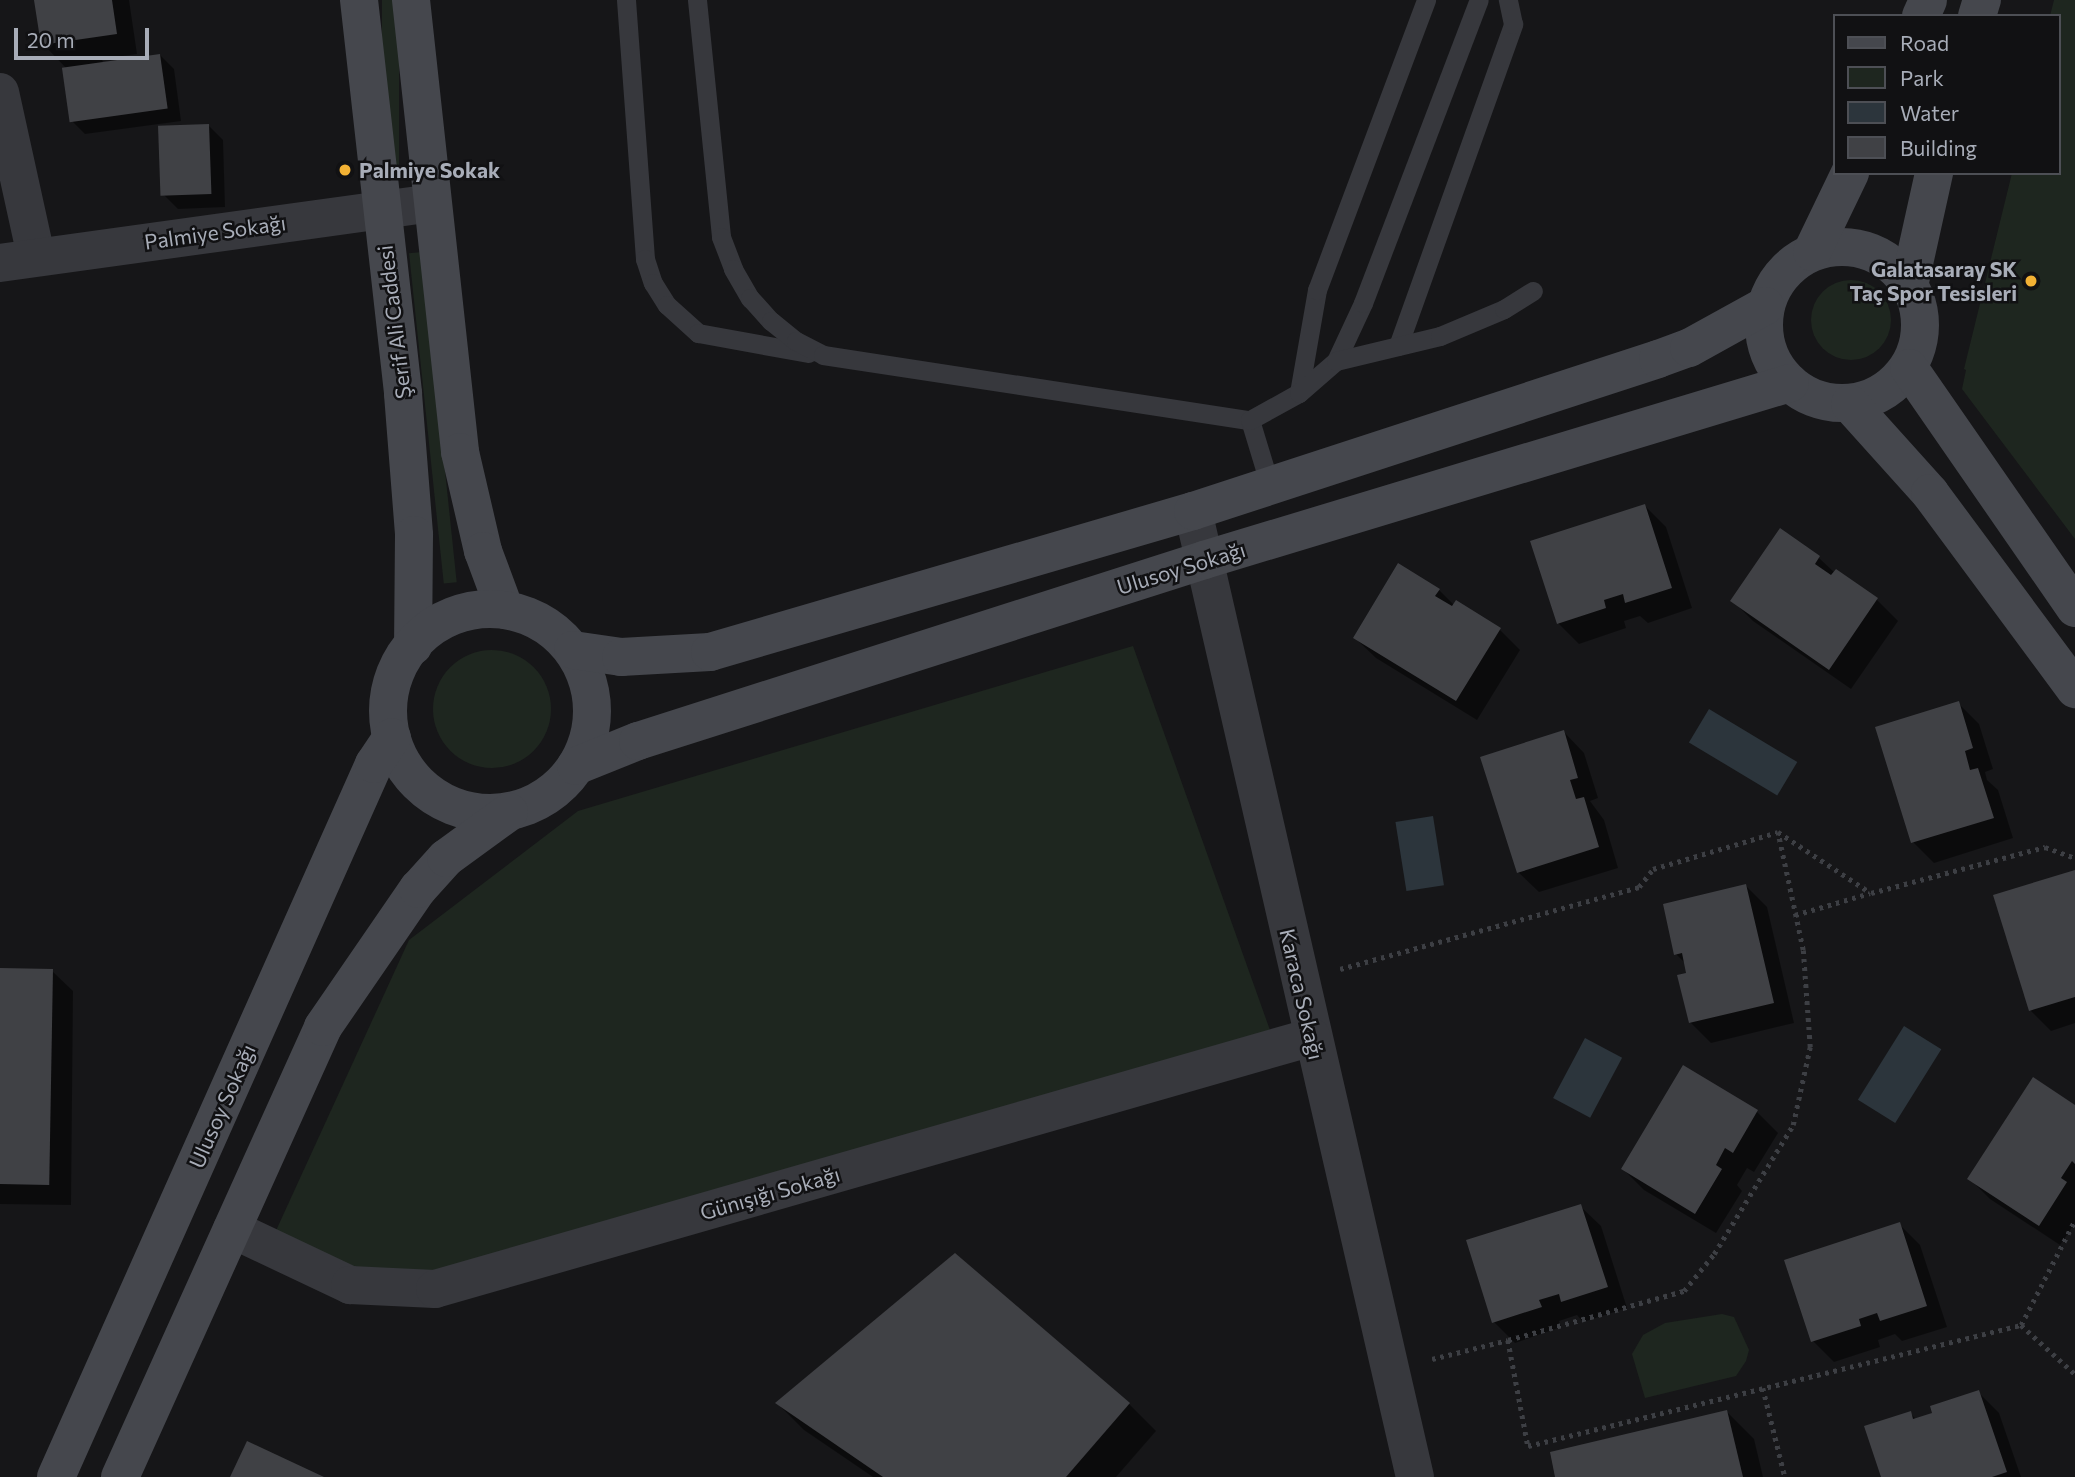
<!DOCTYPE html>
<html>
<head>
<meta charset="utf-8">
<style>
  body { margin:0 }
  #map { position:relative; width:2075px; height:1477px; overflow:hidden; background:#161618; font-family:Commissioner,sans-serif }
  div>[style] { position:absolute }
  .green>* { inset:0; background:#1e261f; transform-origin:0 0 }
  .round { border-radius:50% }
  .water>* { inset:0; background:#2c353c; transform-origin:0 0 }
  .shadow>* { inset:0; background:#0007 }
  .building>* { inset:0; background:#404145; transform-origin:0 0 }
  .path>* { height:4.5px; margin-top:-2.25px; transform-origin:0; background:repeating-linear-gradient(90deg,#3d3f44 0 3.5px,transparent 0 8.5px) }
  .lane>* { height:19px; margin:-9.5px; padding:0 9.5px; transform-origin:9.5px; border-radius:9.5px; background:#37383d }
  .street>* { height:38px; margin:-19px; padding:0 19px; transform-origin:19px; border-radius:19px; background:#37383d }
  .secondary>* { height:38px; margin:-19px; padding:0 19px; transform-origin:19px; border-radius:19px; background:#45474d }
  .secondary>.ring { margin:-19px; padding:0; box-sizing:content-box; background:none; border:38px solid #45474d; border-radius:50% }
  .dots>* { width:19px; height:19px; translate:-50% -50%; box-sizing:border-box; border:4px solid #111113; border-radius:50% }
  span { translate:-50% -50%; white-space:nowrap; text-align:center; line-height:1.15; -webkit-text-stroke:5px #111113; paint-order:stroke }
  .poi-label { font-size:21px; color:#a8adb8; font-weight:700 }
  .left { translate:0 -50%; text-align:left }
  .right { translate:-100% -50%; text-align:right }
  .street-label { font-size:21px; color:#a8adb8 }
  .legend { position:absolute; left:1833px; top:14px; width:228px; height:161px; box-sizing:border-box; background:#111113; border:2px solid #4d4f55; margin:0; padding:9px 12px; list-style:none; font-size:21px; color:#a8adb8 }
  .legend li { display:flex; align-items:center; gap:14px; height:35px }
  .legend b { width:35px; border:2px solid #4d4f55 }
  .scale { position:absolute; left:14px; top:28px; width:135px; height:32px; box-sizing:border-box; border:4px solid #a8adb8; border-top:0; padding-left:9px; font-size:21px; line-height:24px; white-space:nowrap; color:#a8adb8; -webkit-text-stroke:5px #111113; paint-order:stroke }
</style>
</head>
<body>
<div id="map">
  <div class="green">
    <i style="left:382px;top:0;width:17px;height:177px"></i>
    <i style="clip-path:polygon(2054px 0,2075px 0,2075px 539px,1962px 389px,1966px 370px,1964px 369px,2012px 173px,2059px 173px,2059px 16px,2050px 16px)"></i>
    <i style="left:422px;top:252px;width:332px;height:13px;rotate:84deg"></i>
    <i class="round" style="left:1811px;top:280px;width:80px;height:80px"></i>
    <i style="clip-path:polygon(1133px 646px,1276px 1047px,362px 1298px,263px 1259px,409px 940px,578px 811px)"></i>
    <i class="round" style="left:433px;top:650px;width:118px;height:118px"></i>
    <i style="clip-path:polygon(1722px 1314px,1734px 1317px,1749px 1350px,1746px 1361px,1736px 1376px,1645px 1398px,1632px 1354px,1643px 1335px,1665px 1323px)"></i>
  </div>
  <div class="water">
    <i style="left:1709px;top:709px;width:103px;height:39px;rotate:31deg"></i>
    <i style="left:1433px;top:816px;width:70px;height:38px;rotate:81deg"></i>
    <i style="left:1904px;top:1026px;width:44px;height:87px;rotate:32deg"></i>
    <i style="left:1585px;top:1038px;width:42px;height:68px;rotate:28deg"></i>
  </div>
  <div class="shadow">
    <i style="clip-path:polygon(36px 0,129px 0,137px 54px,102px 59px,103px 63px,160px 55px,174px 69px,181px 121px,85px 134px,71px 120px,66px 68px,43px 44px)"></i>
    <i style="clip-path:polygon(209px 126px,223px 140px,225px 207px,178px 209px,164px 195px)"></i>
    <i style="clip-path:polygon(1645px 506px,1666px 527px,1692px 608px,1648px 623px,1640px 616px,1624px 621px,1626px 628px,1579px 644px,1558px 623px)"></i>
    <i style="clip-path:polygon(1819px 558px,1835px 573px,1836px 571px,1877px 600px,1898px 621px,1851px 689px,1753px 621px,1732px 600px)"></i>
    <i style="clip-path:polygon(1439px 590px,1455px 606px,1499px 629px,1520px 650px,1477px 720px,1376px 658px,1355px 638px)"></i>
    <i style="clip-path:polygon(1958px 703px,1979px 724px,1993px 769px,1985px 772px,1987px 780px,1998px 790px,2013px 838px,1934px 863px,1913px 842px)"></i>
    <i style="clip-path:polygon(1564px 732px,1584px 753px,1598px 798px,1590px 801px,1604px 820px,1618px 868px,1539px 892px,1518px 872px)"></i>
    <i style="clip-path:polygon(2075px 871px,2075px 1023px,2051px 1031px,2030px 1010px)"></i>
    <i style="clip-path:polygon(1746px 886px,1767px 907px,1794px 1023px,1711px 1043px,1690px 1022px,1688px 974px,1686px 964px,1676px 954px)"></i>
    <i style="clip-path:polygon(0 970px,52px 971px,73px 991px,71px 1205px,0 1204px)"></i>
    <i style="clip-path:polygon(1684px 1068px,1757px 1112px,1778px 1133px,1754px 1172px,1747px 1168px,1737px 1185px,1742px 1191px,1716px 1233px,1644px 1190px,1623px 1169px)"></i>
    <i style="clip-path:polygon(2075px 1107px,2075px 1223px,2060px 1245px,1990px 1199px,1969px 1178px)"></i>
    <i style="clip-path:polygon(1580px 1206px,1601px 1226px,1627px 1308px,1583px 1322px,1577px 1315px,1559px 1321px,1561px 1327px,1515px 1343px,1494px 1322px)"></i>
    <i style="clip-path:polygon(1899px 1224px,1920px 1245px,1947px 1327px,1902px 1341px,1895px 1334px,1878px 1340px,1880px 1347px,1834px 1362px,1813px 1341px,1787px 1261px)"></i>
    <i style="clip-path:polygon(1978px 1392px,1999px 1413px,2021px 1477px,1883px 1477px,1910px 1413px,1917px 1420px)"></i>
    <i style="clip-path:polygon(777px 1403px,1129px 1404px,1156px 1431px,1116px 1477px,873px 1477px,804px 1430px)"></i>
    <i style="clip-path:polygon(1727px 1412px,1754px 1439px,1763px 1477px,1557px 1477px)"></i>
  </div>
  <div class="building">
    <i style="clip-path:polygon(34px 0,112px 0,117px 34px,41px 45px)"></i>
    <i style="left:160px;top:54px;width:55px;height:99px;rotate:82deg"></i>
    <i style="left:209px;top:124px;width:70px;height:51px;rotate:88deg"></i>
    <i style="clip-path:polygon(1645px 504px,1672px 588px,1625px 603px,1623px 594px,1604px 600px,1606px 608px,1557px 624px,1530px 541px)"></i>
    <i style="clip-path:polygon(1780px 528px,1820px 556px,1815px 564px,1831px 575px,1836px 569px,1878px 598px,1829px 670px,1730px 601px)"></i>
    <i style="clip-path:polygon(1398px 563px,1440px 589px,1435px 596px,1452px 606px,1456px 600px,1501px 628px,1456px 701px,1353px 638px)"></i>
    <i style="clip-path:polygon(1959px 701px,1973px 748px,1965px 751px,1970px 770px,1978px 768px,1994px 818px,1911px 843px,1875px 727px)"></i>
    <i style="clip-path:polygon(1564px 730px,1578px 778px,1570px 780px,1576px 799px,1584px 797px,1599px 847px,1517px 873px,1480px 757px)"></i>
    <i style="clip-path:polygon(2075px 870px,2075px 997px,2029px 1011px,1993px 895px)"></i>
    <i style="clip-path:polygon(1746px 884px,1774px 1003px,1689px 1023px,1677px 975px,1686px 973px,1682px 953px,1674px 955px,1663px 904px)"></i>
    <i style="left:0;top:968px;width:53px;height:216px;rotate:1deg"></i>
    <i style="clip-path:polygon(1683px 1065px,1758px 1110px,1733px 1153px,1725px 1148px,1716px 1165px,1722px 1169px,1695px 1214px,1621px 1169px)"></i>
    <i style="clip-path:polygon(2033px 1077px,2075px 1105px,2075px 1164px,2072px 1161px,2061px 1178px,2067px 1182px,2039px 1226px,1967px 1179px)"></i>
    <i style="clip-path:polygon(1581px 1204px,1608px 1287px,1561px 1302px,1559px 1294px,1539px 1300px,1542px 1307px,1492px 1323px,1466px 1240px)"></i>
    <i style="clip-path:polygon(1900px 1222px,1927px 1306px,1880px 1321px,1877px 1313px,1859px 1319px,1861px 1326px,1811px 1342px,1784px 1260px)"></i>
    <i style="clip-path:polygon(955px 1253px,1130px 1403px,1066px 1477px,883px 1477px,775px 1403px)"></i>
    <i style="clip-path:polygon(1979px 1390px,2007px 1472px,1992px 1477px,1881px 1477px,1864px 1426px,1911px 1411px,1913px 1419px,1932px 1413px,1930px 1406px)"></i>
    <i style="clip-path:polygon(1727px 1410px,1743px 1477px,1555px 1477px,1550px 1452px)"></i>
    <i style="clip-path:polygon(247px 1441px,324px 1477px,230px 1477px)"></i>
  </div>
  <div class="path">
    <i style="left:1795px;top:915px;width:78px;rotate:-16.3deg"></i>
    <i style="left:1340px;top:969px;width:310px;rotate:-15.3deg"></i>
    <i style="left:1639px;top:887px;width:23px;rotate:-52deg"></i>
    <i style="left:1653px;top:869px;width:130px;rotate:-16.5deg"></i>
    <i style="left:1778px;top:832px;width:111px;rotate:33.3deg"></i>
    <i style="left:1871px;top:893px;width:180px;rotate:-14.8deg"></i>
    <i style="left:2045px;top:847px;width:32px;rotate:20deg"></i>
    <i style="left:2021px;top:1325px;width:73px;rotate:42.2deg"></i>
    <i style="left:1508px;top:1340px;width:183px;rotate:-15.6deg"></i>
    <i style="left:1684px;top:1291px;width:48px;rotate:-51deg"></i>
    <i style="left:1714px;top:1254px;width:151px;rotate:-58.5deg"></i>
    <i style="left:1793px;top:1125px;width:80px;rotate:-77.7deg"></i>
    <i style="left:1810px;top:1047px;width:97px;rotate:-94.1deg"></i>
    <i style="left:1803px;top:950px;width:120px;rotate:-102.1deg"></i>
    <i style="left:1432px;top:1359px;width:78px;rotate:-14deg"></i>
    <i style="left:1508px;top:1340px;width:108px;rotate:79.3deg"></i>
    <i style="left:1528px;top:1446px;width:508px;rotate:-13.79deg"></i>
    <i style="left:2021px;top:1325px;width:118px;rotate:-62.8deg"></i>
    <i style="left:1763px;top:1388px;width:92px;rotate:76.1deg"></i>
  </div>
  <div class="lane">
    <i style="left:626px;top:0;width:260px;rotate:85.8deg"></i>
    <i style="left:645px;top:259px;width:25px;rotate:72deg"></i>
    <i style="left:653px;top:283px;width:26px;rotate:58deg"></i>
    <i style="left:667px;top:305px;width:42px;rotate:42.1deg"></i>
    <i style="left:698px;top:333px;width:112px;rotate:10.3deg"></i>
    <i style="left:697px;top:0;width:238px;rotate:84.2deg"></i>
    <i style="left:721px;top:237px;width:34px;rotate:69deg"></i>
    <i style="left:733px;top:269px;width:34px;rotate:60deg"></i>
    <i style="left:750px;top:298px;width:31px;rotate:48deg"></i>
    <i style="left:771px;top:321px;width:32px;rotate:39deg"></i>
    <i style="left:796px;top:341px;width:30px;rotate:27deg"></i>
    <i style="left:823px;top:355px;width:432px;rotate:8.7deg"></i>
    <i style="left:1250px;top:420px;width:69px;rotate:73.1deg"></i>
    <i style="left:1398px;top:346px;width:342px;rotate:-70.3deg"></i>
    <i style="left:1513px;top:24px;width:25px;rotate:-102deg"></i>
    <i style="left:1336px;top:361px;width:64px;rotate:-65deg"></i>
    <i style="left:1363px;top:303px;width:324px;rotate:-69.1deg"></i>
    <i style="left:1299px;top:393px;width:105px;rotate:-80.1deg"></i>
    <i style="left:1317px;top:290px;width:310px;rotate:-69.4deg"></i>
    <i style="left:1250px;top:420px;width:56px;rotate:-28.9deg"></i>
    <i style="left:1299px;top:393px;width:49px;rotate:-40.9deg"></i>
    <i style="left:1336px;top:361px;width:107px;rotate:-13.5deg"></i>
    <i style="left:1440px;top:336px;width:69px;rotate:-22.9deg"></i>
    <i style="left:1504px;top:309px;width:34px;rotate:-32deg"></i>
  </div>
  <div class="street">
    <i style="left:0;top:92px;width:168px;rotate:77.6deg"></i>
    <i style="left:0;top:263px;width:435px;rotate:-7.9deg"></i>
    <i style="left:1193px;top:511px;width:991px;rotate:77.06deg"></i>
    <i style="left:232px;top:1229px;width:131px;rotate:25.4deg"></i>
    <i style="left:350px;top:1285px;width:85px;rotate:2.7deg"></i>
    <i style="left:435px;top:1289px;width:912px;rotate:-16.03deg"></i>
  </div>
  <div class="secondary">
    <i style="left:359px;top:0;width:396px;rotate:83.6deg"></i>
    <i style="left:403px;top:394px;width:141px;rotate:85.5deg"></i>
    <i style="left:414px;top:535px;width:111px;rotate:90.5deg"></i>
    <i style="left:411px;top:0;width:455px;rotate:83.8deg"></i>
    <i style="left:460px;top:452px;width:102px;rotate:76.9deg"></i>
    <i style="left:483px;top:551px;width:63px;rotate:69.6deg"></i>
    <i style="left:1921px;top:16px;width:17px;rotate:-66deg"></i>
    <i style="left:1977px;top:16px;width:17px;rotate:-73deg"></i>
    <i class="ring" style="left:1764px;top:247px;width:118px;height:118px"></i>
    <i style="left:1812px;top:252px;width:88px;rotate:-64.3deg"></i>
    <i style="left:1909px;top:286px;width:116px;rotate:-77.5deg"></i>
    <i style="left:1909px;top:368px;width:292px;rotate:55.3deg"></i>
    <i style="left:1850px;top:404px;width:120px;rotate:48deg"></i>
    <i style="left:1930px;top:493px;width:244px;rotate:53.5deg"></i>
    <i class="ring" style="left:388px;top:609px;width:166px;height:166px"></i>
    <i style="left:573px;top:650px;width:49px;rotate:8.3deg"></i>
    <i style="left:621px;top:657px;width:89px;rotate:-3.2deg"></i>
    <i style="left:710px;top:652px;width:503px;rotate:-16.27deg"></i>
    <i style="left:1193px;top:511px;width:489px;rotate:-18.1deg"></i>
    <i style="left:1658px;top:359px;width:33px;rotate:-20deg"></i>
    <i style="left:1689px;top:348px;width:87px;rotate:-28.9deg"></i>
    <i style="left:576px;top:766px;width:67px;rotate:-22deg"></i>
    <i style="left:638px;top:741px;width:594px;rotate:-17.73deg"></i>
    <i style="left:1204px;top:560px;width:612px;rotate:-16.81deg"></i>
    <i style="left:56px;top:1477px;width:781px;rotate:-65.96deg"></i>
    <i style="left:374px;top:764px;width:32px;rotate:-56deg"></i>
    <i style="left:120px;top:1477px;width:494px;rotate:-65.7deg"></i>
    <i style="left:323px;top:1027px;width:168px;rotate:-55.5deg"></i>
    <i style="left:418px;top:889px;width:42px;rotate:-47.9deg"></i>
    <i style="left:446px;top:858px;width:78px;rotate:-36.1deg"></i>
  </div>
  <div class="dots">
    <i style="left:345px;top:170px;background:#f2b134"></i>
    <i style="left:2031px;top:281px;background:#f2b134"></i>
  </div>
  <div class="poi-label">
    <span class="left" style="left:359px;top:170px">Palmiye Sokak</span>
    <span class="right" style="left:2017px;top:281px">Galatasaray SK<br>Taç Spor Tesisleri</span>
  </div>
  <div class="street-label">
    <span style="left:215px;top:232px;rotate:-8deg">Palmiye Sokağı</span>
    <span style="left:394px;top:322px;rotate:-97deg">Şerif Ali Caddesi</span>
    <span style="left:1181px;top:568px;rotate:-17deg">Ulusoy Sokağı</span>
    <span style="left:1302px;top:994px;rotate:77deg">Karaca Sokağı</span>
    <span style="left:222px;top:1106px;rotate:-66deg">Ulusoy Sokağı</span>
    <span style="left:770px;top:1193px;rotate:-16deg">Günışığı Sokağı</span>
  </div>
  <ul class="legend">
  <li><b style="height:9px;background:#45474d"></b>Road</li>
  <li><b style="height:19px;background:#1e261f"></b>Park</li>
  <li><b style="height:19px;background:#2c353c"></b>Water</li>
  <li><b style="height:19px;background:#404145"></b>Building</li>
  </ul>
  <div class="scale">20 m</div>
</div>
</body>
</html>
